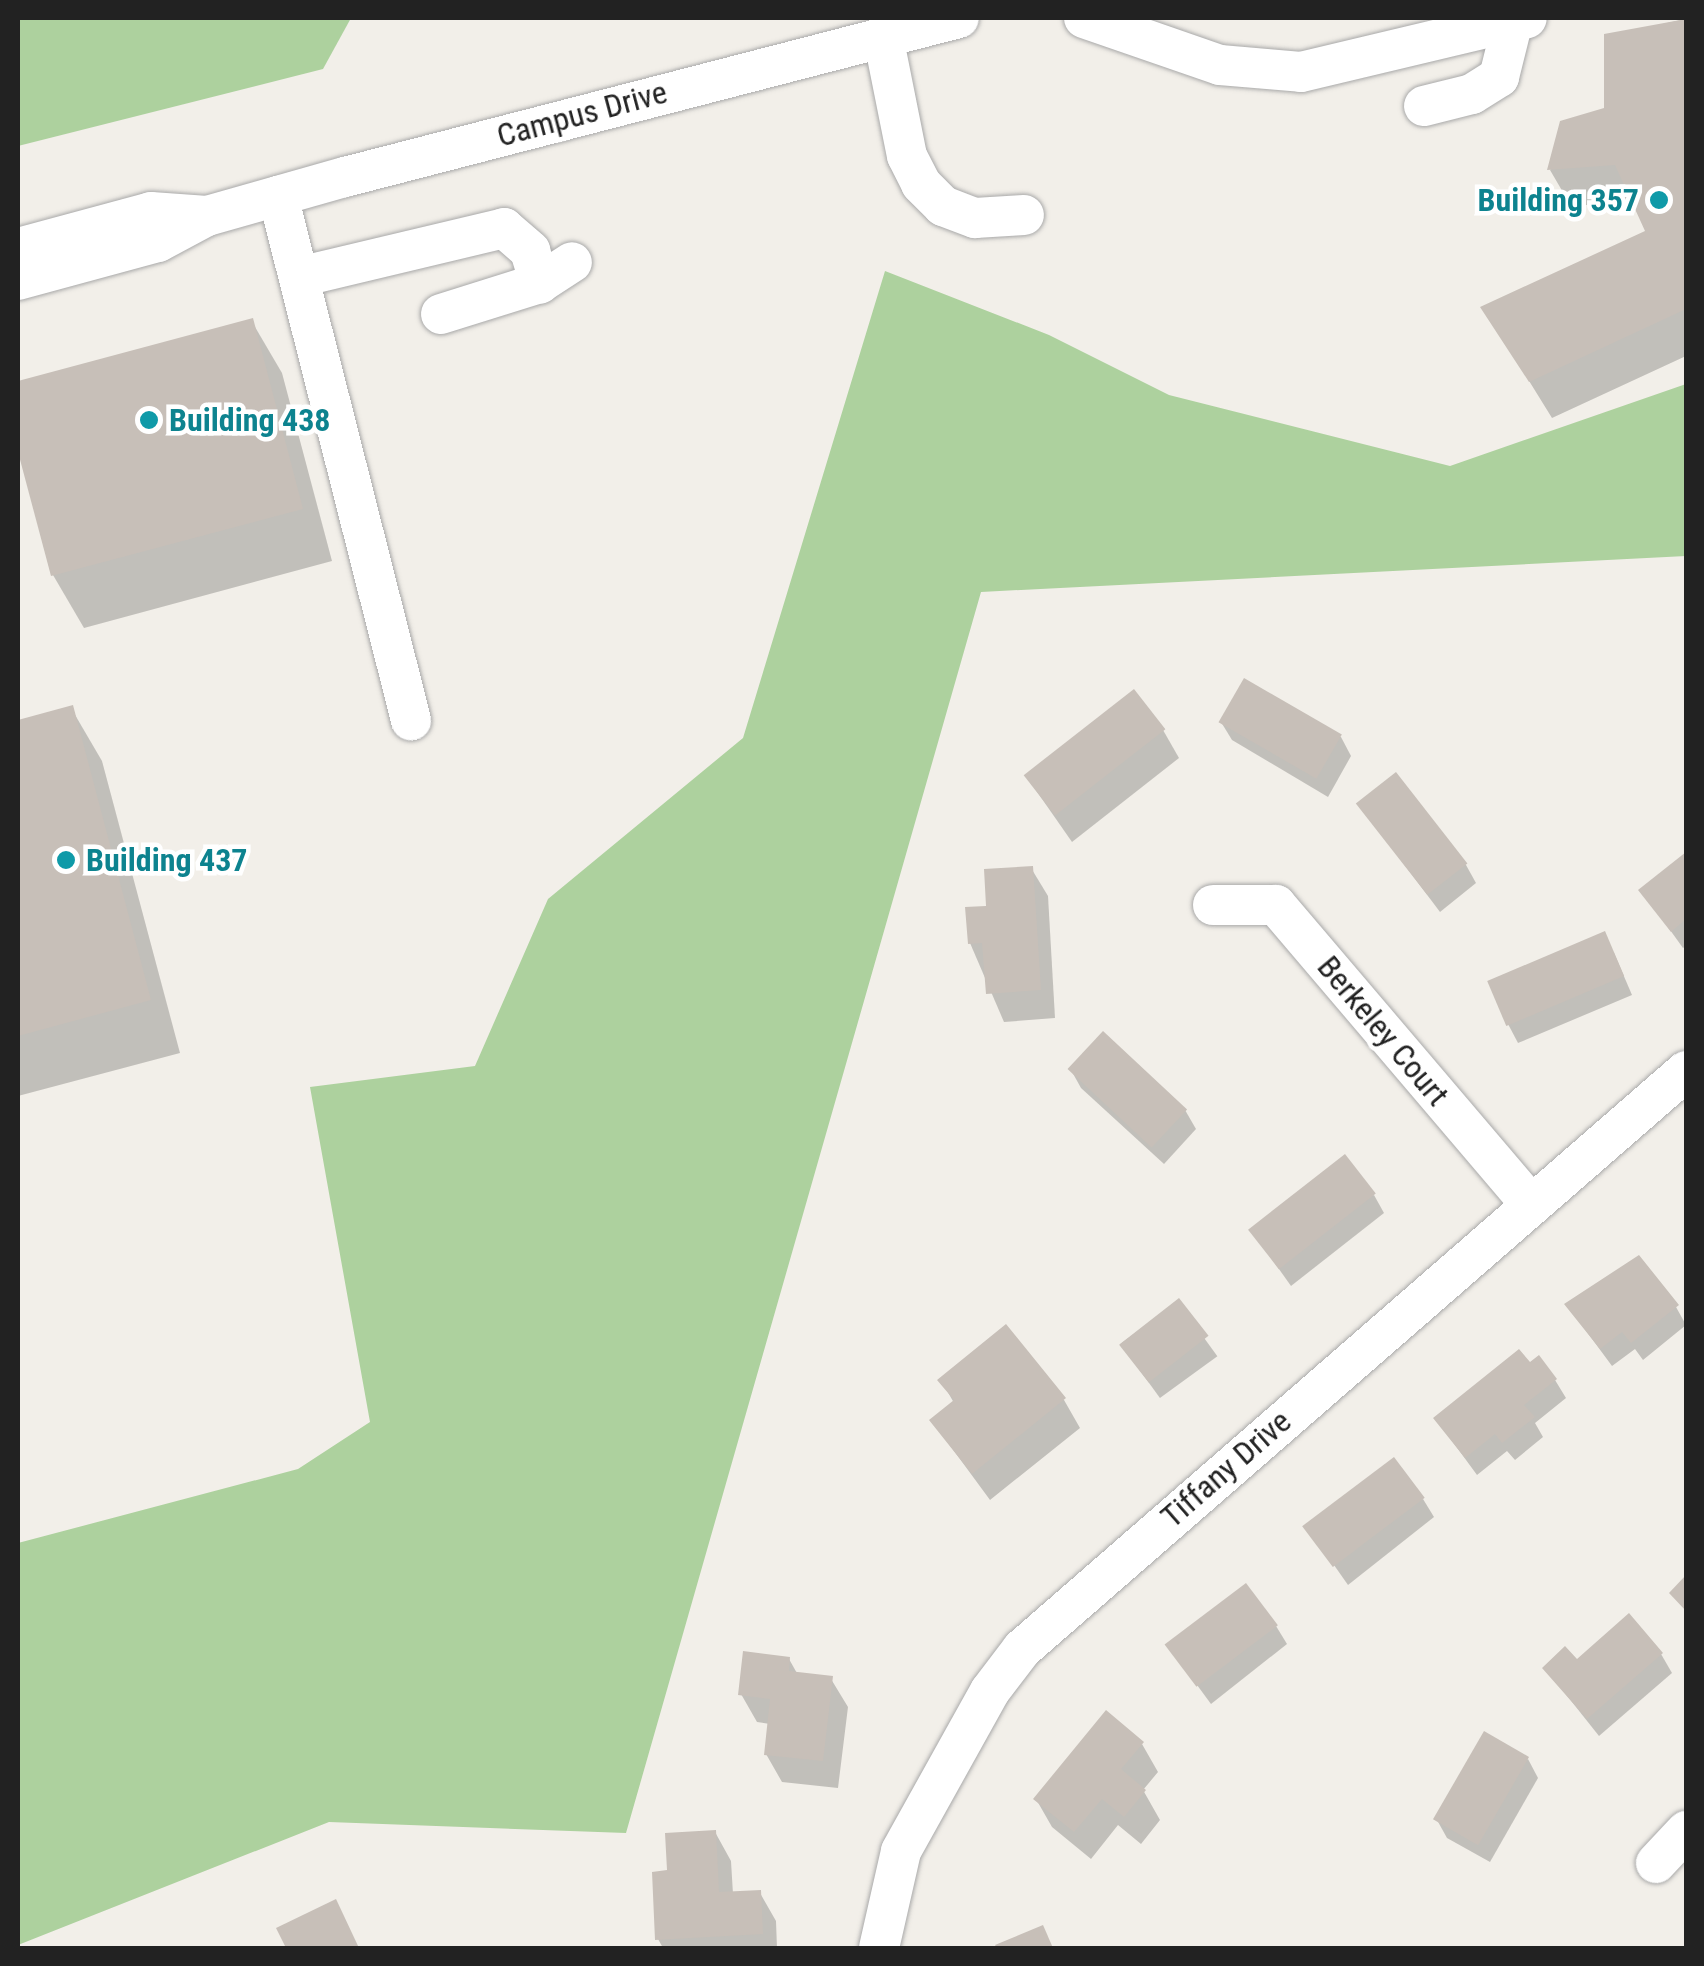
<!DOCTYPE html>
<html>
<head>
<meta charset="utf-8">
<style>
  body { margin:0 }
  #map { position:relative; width:1704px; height:1966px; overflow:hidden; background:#f2efe9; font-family:"Roboto Condensed",sans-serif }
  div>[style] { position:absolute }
  .forest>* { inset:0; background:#add19e }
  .shadow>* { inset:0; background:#0003; transform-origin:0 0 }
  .building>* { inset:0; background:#c7bfb8; transform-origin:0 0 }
  .roads { filter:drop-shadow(0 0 2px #a9a9a9) drop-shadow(0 0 2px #a9a9a9) }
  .minor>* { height:40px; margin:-20px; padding:0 20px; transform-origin:20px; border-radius:20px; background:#fff }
  .dots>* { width:28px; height:28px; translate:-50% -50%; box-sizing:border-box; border:5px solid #fff; border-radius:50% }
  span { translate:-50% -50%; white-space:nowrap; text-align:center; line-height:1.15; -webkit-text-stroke:9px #fff; paint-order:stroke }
  .street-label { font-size:32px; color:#222 }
  .culture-label { font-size:32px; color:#0d838f; font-weight:700 }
  .right { translate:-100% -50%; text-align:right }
  .left { translate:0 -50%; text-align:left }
  .frame { position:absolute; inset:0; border:20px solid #222; pointer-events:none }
</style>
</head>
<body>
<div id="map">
  <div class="forest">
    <i style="clip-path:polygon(18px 18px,351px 18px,323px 69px,18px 146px)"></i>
    <i style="clip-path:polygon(885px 271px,1049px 335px,1169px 395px,1450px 466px,1686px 384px,1686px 556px,981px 592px,626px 1833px,329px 1822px,18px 1945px,18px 1543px,298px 1469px,370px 1422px,310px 1087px,475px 1066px,548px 899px,743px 738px)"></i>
  </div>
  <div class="shadow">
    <i style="clip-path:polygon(1686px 19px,1686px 356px,1552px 418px,1484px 308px,1648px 232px,1635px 202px,1571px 206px,1550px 170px,1607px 110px,1606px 36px)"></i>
    <i style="clip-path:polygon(251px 320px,282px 373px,332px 561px,84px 628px,53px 575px,18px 442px,18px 383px)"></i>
    <i style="clip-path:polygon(71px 708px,102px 761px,180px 1053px,18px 1096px,18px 722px)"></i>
    <i style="clip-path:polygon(1221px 722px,1341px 737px,1351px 756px,1328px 797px,1232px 740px)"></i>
    <i style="clip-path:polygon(1163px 730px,1179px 758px,1072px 842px,1026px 776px)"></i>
    <i style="clip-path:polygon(1358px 803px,1466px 865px,1476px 883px,1440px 912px)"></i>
    <i style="clip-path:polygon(1686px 855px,1686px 946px,1683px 948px,1642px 891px)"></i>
    <i style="clip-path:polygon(1031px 868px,1048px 896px,1055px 1018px,1004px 1022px,970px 943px,988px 908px)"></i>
    <i style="clip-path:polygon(1614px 953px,1632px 995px,1518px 1043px,1508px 1024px)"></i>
    <i style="clip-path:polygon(1071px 1070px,1185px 1110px,1196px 1129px,1164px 1164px,1081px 1088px)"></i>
    <i style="clip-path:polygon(1374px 1195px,1384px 1213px,1291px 1286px,1252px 1231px)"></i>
    <i style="left:1178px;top:1302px;width:67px;height:71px;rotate:54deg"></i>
    <i style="clip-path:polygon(1567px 1305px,1676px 1307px,1686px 1325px,1643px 1360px,1635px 1349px,1612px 1366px)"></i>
    <i style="clip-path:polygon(941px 1380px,1064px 1400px,1080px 1428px,990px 1500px,932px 1421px,954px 1403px)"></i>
    <i style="clip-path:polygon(1555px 1380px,1566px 1398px,1535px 1423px,1543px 1437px,1515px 1460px,1507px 1451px,1477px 1475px,1436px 1419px)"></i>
    <i style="clip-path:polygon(1423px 1499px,1434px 1517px,1348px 1585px,1308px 1528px)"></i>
    <i style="clip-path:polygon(1276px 1626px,1287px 1644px,1211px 1704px,1169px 1647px)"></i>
    <i style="clip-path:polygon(1661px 1654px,1672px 1673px,1599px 1736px,1545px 1668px)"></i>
    <i style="clip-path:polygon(789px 1659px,798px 1675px,831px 1679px,848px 1707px,838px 1788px,782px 1782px,766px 1754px,770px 1724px,757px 1722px,741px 1694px)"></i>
    <i style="clip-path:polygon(1142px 1744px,1158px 1772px,1143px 1790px,1160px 1820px,1141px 1844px,1118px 1825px,1091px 1859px,1052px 1827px,1036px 1799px)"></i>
    <i style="clip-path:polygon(1528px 1759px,1538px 1778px,1490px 1862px,1447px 1838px,1437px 1820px)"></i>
    <i style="clip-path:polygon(715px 1832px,731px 1861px,733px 1894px,760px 1893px,776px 1921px,777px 1948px,663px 1948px,658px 1939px,670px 1873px)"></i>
  </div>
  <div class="building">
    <i style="clip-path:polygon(1686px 19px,1686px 309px,1529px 382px,1480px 307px,1645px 231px,1615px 165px,1547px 170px,1560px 121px,1604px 108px,1604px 34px)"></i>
    <i style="clip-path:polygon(253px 318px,303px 509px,51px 576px,18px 452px,18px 381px)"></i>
    <i style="left:1244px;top:678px;width:113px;height:51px;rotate:30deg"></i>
    <i style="left:1134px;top:689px;width:51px;height:140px;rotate:52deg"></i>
    <i style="clip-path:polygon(73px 705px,151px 1000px,18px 1036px,18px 720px)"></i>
    <i style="left:1396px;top:772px;width:116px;height:51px;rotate:52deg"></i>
    <i style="clip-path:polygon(1686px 852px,1686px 919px,1671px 932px,1638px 890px)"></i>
    <i style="clip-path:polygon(1033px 866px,1041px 990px,986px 994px,982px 943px,968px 944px,965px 907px,986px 906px,984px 869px)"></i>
    <i style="left:1605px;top:931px;width:49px;height:128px;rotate:67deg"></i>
    <i style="left:1103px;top:1031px;width:115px;height:52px;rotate:43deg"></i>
    <i style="left:1345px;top:1154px;width:50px;height:123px;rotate:52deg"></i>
    <i style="clip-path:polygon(1639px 1255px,1679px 1305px,1631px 1343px,1622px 1332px,1600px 1349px,1564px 1304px)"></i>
    <i style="left:1179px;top:1298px;width:48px;height:76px;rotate:52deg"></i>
    <i style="clip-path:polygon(1006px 1324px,1066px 1398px,972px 1474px,929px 1420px,954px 1400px,937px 1380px)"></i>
    <i style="clip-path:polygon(1519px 1349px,1530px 1362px,1539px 1355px,1557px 1379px,1524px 1405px,1535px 1417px,1502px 1443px,1495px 1434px,1465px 1458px,1433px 1418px)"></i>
    <i style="left:1394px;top:1457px;width:51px;height:115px;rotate:53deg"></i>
    <i style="clip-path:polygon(1686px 1575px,1686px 1611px,1669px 1593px)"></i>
    <i style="left:1246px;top:1583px;width:53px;height:102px;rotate:53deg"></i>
    <i style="clip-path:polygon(1629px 1613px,1663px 1653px,1587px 1719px,1542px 1668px,1565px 1646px,1577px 1659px)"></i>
    <i style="clip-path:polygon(743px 1651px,790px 1657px,789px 1671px,833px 1676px,823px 1761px,764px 1755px,770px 1699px,738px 1695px)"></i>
    <i style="clip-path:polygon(1106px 1710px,1144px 1742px,1121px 1769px,1146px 1790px,1124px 1817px,1102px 1799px,1074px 1832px,1033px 1799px)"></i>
    <i style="left:1484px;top:1731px;width:52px;height:102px;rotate:30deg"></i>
    <i style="clip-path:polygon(716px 1830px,719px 1892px,761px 1890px,763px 1934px,655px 1940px,652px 1872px,667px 1870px,665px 1833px)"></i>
    <i style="clip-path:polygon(336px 1899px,359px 1948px,286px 1948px,276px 1928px)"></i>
    <i style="clip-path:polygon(1043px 1925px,1053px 1948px,997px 1948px,995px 1945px)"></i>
  </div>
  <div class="roads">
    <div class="minor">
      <i style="left:1084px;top:18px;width:144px;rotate:19.1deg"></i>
      <i style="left:1220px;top:65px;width:81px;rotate:4.9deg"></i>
      <i style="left:1301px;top:72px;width:232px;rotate:-13.4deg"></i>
      <i style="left:883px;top:36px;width:122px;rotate:78.7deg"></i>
      <i style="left:907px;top:156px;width:31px;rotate:63deg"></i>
      <i style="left:921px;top:184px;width:31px;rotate:45deg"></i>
      <i style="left:943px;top:206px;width:34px;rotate:21deg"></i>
      <i style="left:975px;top:218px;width:49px;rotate:-3.5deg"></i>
      <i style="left:1424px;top:106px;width:49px;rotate:-14deg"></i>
      <i style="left:1472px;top:94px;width:32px;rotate:-32deg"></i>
      <i style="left:1499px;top:77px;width:58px;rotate:-76deg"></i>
      <i style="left:278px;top:196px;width:541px;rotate:75.76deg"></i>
      <i style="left:18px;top:248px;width:138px;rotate:-15.1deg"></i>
      <i style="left:151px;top:212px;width:56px;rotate:4.1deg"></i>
      <i style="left:299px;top:277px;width:211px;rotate:-13.4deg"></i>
      <i style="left:504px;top:228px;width:35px;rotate:41deg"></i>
      <i style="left:530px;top:251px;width:34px;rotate:73deg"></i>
      <i style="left:18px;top:280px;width:145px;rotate:-15.2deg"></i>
      <i style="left:158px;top:242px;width:55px;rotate:-28deg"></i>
      <i style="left:207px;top:216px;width:143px;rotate:-15.8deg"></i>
      <i style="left:345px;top:177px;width:634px;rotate:-14.52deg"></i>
      <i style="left:441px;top:314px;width:104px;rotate:-17.4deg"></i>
      <i style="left:540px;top:283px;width:38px;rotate:-33deg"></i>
      <i style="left:1213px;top:905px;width:63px"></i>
      <i style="left:1276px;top:905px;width:394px;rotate:49.6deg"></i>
      <i style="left:1656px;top:1863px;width:44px;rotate:-46.8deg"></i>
      <i style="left:879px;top:1948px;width:99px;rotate:-77.2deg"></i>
      <i style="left:901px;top:1851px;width:183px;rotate:-60.9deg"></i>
      <i style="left:990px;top:1691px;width:53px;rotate:-52.7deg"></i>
      <i style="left:1022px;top:1649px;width:880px;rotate:-41.04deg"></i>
    </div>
  </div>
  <div class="dots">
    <i style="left:1659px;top:200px;background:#0f9aa8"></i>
    <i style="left:149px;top:420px;background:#0f9aa8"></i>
    <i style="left:66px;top:860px;background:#0f9aa8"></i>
  </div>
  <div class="street-label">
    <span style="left:582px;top:114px;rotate:-15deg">Campus Drive</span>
    <span style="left:1383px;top:1031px;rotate:50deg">Berkeley Court</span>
    <span style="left:1226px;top:1469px;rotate:-41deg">Tiffany Drive</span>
  </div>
  <div class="culture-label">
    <span class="right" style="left:1639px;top:200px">Building 357</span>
    <span class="left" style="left:169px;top:420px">Building 438</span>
    <span class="left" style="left:86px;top:860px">Building 437</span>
  </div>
  <div class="frame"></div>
</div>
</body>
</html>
